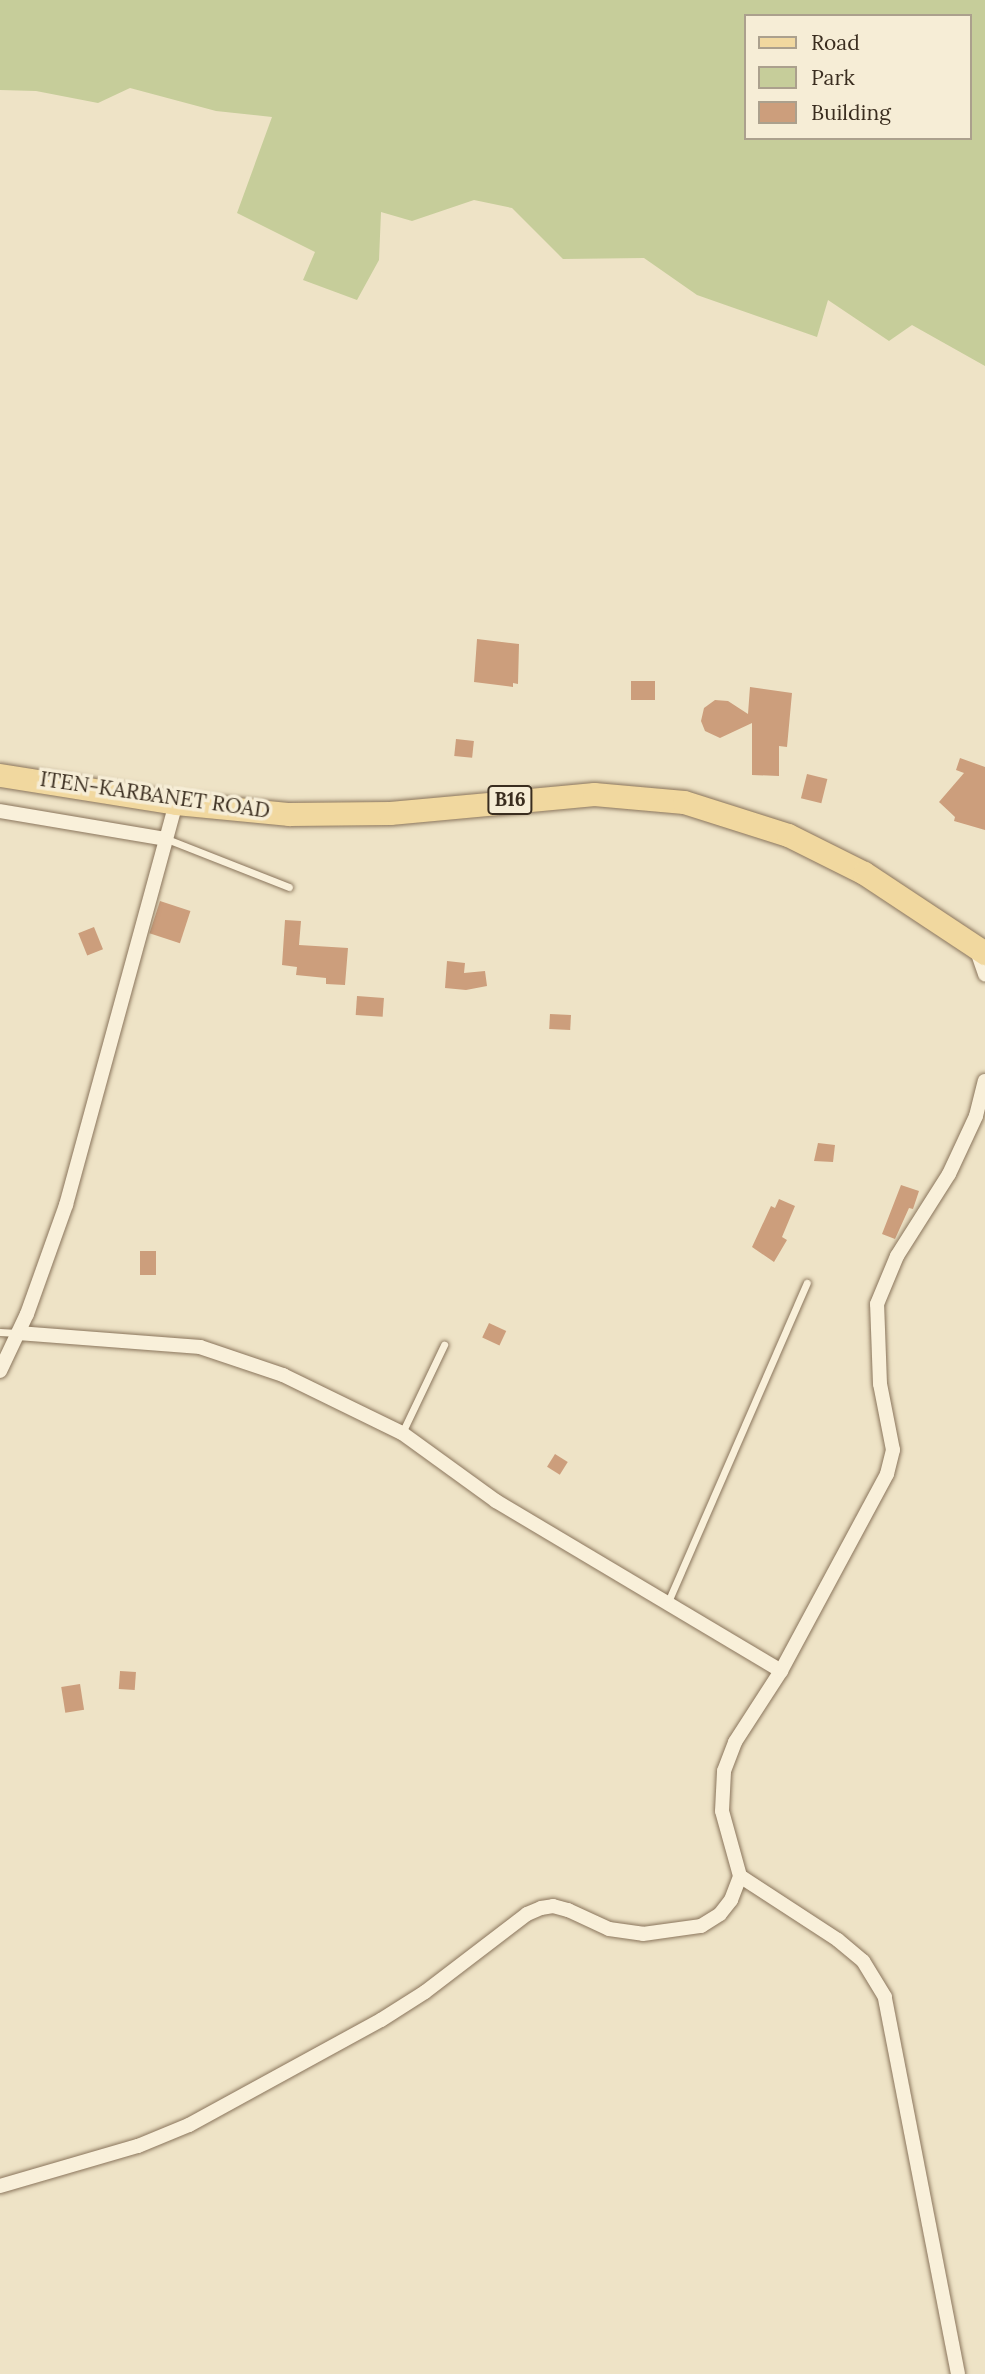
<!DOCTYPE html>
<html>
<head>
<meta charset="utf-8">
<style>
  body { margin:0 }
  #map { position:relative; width:985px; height:2374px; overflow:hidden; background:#eee3c6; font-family:Lora,serif }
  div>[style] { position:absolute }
  .green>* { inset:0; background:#c6cd9a }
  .building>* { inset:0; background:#cc9e7c; transform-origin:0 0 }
  .roads { filter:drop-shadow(0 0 2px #8a755c) drop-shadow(0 0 2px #8a755c) }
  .lane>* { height:7px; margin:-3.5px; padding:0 3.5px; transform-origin:3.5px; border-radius:3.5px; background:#f9f0da }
  .street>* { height:14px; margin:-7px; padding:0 7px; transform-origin:7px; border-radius:7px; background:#f9f0da }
  .primary>* { height:23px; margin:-11.5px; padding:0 11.5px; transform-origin:11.5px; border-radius:11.5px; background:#f1d89f }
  span { translate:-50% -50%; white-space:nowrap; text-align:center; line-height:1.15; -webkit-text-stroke:7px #f6edd6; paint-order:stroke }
  .shield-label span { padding:2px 5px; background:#f6edd6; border:2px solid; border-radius:5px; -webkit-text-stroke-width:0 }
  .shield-label { font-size:19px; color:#3a2d1f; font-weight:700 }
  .street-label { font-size:21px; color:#3a2d1f }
  .legend { position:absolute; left:744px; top:14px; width:228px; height:126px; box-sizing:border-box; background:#f6edd6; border:2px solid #aba08d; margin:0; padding:9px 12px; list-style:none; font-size:21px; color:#3a2d1f }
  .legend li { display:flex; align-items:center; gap:14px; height:35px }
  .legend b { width:35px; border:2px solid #aba08d }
</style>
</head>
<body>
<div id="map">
  <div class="green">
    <i style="clip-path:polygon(evenodd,0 0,985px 0,985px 366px,912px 325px,889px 341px,828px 300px,817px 337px,697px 295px,644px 258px,563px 259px,512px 208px,474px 200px,412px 221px,381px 212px,379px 260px,357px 300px,303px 280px,315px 252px,237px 213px,272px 117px,216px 111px,130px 88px,98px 103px,36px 91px,0 90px,0 0,745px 16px,969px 16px,969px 138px,745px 138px,745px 16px)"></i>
  </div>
  <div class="building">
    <i style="clip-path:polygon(477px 639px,519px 644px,518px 684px,513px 683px,513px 687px,474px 682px)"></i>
    <i style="left:631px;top:681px;width:24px;height:19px"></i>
    <i style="clip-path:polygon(750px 687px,792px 693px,787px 747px,779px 746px,779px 776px,752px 775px,752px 723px,720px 738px,705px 731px,701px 721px,704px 708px,715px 700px,728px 701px,748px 714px)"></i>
    <i style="left:456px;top:739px;width:18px;height:17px;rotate:6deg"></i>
    <i style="clip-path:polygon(960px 758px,985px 767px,985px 830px,954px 821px,955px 817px,939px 802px,964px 773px,956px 770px)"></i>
    <i style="left:807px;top:774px;width:21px;height:25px;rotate:14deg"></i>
    <i style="left:160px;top:901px;width:32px;height:34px;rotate:18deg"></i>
    <i style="clip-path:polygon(285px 920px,301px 921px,299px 945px,348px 948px,345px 985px,326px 984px,326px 978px,296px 975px,297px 967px,282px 965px)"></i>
    <i style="left:94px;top:927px;width:24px;height:17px;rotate:68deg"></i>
    <i style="clip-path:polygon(447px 961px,465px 963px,464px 973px,485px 971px,487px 986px,466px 990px,445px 988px)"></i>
    <i style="left:357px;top:996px;width:27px;height:19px;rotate:4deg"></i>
    <i style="left:550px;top:1014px;width:21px;height:15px;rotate:3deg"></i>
    <i style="clip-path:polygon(818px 1143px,835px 1145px,833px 1162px,814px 1161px)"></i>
    <i style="clip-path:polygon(901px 1185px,919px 1191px,913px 1209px,909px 1208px,895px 1239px,882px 1234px)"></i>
    <i style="clip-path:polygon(779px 1199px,795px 1206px,782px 1237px,787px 1240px,774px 1262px,752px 1247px,771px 1206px,775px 1208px)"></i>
    <i style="left:140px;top:1251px;width:16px;height:24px"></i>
    <i style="left:489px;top:1323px;width:19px;height:16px;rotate:25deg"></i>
    <i style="left:555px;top:1454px;width:15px;height:15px;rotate:32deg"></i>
    <i style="left:120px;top:1671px;width:16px;height:18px;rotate:4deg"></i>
    <i style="left:80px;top:1684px;width:26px;height:19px;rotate:81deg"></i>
  </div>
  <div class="roads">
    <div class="lane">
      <i style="left:167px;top:839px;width:131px;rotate:21.5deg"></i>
      <i style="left:0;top:1332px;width:17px;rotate:3deg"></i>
      <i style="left:402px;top:1433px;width:98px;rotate:-64.5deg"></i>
      <i style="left:668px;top:1602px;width:348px;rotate:-66.5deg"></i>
    </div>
    <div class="street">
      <i style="left:0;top:811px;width:168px;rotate:9.6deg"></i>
      <i style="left:976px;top:948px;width:28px;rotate:71deg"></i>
      <i style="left:18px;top:1333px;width:183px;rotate:4.4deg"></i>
      <i style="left:200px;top:1347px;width:88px;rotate:18.6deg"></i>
      <i style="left:283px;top:1375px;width:132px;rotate:26deg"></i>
      <i style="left:402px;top:1433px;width:116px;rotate:35.9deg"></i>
      <i style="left:496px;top:1501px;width:332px;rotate:30.8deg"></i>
      <i style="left:0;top:1371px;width:63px;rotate:-64.7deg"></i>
      <i style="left:27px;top:1314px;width:116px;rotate:-70.3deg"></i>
      <i style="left:66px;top:1205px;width:417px;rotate:-74.7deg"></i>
      <i style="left:0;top:2186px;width:144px;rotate:-16.2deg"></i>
      <i style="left:138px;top:2146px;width:55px;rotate:-22.4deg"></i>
      <i style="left:189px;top:2125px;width:219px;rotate:-28.7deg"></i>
      <i style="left:381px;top:2020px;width:52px;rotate:-32.5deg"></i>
      <i style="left:425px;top:1992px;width:128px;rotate:-37.4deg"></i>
      <i style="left:527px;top:1914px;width:15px;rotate:-23deg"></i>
      <i style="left:541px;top:1908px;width:12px;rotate:-9deg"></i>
      <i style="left:553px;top:1906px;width:16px;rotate:15deg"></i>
      <i style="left:568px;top:1910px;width:45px;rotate:24.9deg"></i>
      <i style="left:609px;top:1929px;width:34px;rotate:8deg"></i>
      <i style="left:643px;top:1934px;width:59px;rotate:-7.9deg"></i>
      <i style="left:701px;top:1926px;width:22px;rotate:-32deg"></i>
      <i style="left:720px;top:1914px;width:18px;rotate:-52deg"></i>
      <i style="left:731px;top:1900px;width:26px;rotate:-69deg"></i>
      <i style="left:958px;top:2374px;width:384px;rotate:-101deg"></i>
      <i style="left:885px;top:1997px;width:42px;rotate:-121.4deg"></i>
      <i style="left:863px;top:1961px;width:33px;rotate:-140deg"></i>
      <i style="left:838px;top:1940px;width:117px;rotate:-146.9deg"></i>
      <i style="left:740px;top:1876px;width:67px;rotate:-105.5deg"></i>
      <i style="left:722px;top:1811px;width:40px;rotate:-87.1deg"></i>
      <i style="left:724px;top:1771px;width:31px;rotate:-69deg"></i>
      <i style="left:735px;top:1742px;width:85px;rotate:-57.1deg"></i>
      <i style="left:781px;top:1671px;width:224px;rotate:-61.7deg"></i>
      <i style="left:887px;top:1474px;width:25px;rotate:-76deg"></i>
      <i style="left:893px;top:1450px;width:67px;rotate:-101.1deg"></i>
      <i style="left:880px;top:1384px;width:80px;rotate:-92.1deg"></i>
      <i style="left:877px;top:1304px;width:52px;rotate:-67.4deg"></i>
      <i style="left:897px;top:1256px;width:97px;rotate:-57.6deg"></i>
      <i style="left:949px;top:1174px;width:64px;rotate:-65deg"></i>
      <i style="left:976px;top:1116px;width:36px;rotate:-76deg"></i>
    </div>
    <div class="primary">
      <i style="left:0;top:775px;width:178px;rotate:9deg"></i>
      <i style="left:176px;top:803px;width:114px;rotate:5.6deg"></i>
      <i style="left:289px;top:814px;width:101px;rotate:-0.6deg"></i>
      <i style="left:390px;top:813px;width:205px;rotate:-5.3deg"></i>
      <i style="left:594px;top:794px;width:90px;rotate:5.1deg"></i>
      <i style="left:684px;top:802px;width:109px;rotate:17.6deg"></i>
      <i style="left:788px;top:835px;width:85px;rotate:26.6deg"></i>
      <i style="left:864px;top:873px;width:145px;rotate:33.5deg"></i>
    </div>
  </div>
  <div class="shield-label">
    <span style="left:510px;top:800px">B16</span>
  </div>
  <div class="street-label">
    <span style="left:155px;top:795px;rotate:8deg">ITEN-KARBANET ROAD</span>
  </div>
  <ul class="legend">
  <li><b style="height:9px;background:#f1d89f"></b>Road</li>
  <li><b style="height:19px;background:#c6cd9a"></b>Park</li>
  <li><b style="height:19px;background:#cc9e7c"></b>Building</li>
  </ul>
</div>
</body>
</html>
